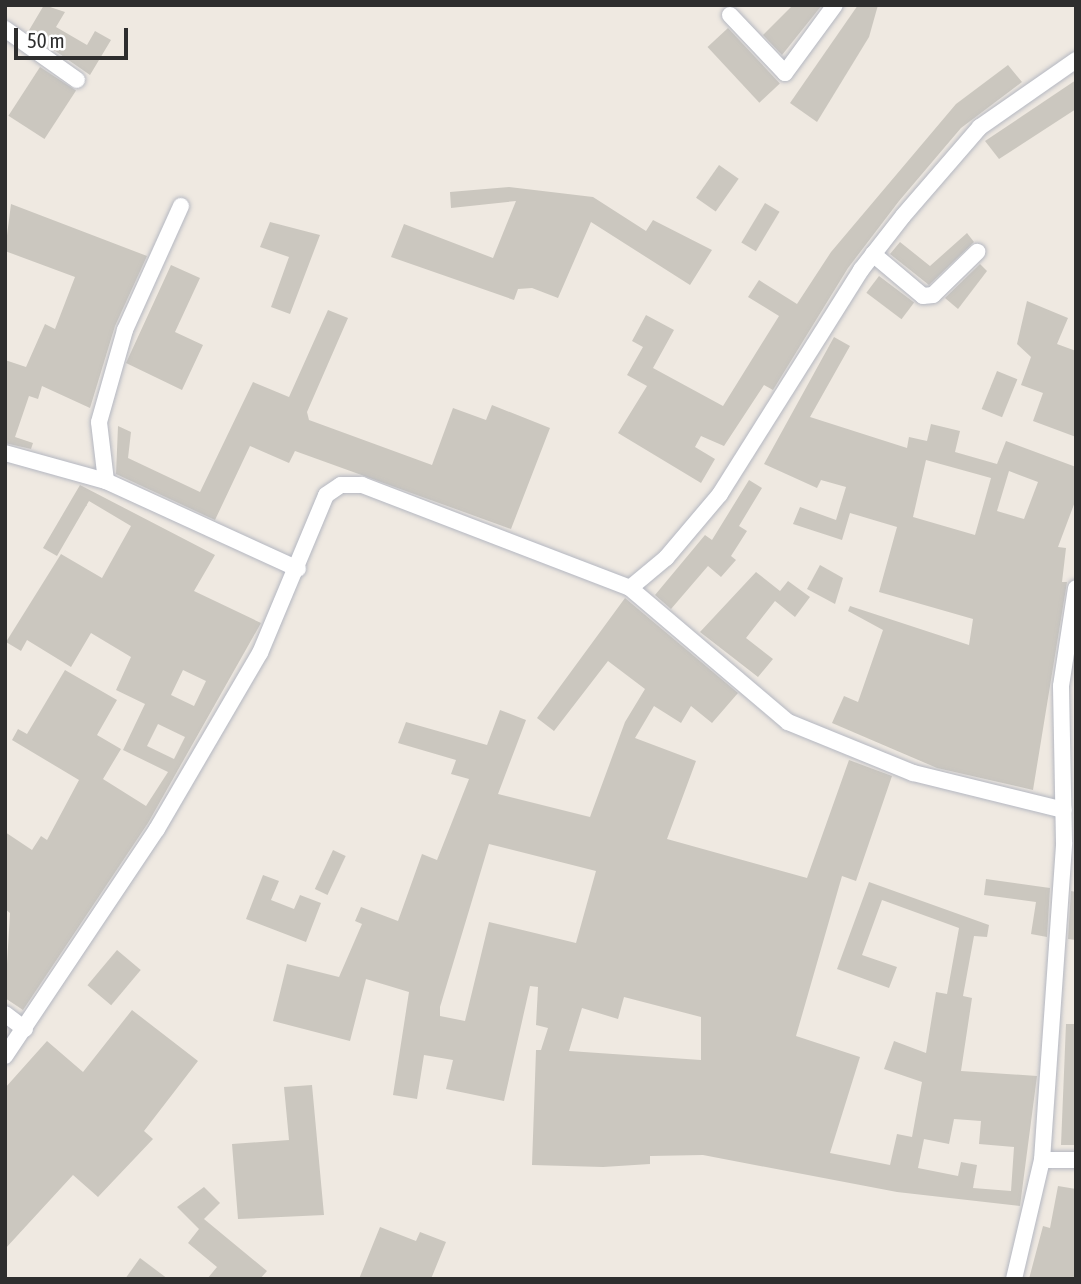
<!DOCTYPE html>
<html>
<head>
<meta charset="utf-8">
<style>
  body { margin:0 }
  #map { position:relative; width:1081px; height:1284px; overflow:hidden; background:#efe9e1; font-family:"Asap Condensed",sans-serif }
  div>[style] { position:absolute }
  .building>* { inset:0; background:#cbc7bf; transform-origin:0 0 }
  .roads { filter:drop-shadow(0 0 2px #b4b7c1) drop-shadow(0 0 2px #b4b7c1) }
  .street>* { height:16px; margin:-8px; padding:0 8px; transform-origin:8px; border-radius:8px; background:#fff }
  span { translate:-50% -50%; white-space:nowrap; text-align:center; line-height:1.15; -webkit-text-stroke:5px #fff; paint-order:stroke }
  .frame { position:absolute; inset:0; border:7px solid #2e2e2e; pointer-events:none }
  .scale { position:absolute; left:14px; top:28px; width:114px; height:32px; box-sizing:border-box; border:4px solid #2e2e2e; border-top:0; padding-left:9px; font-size:21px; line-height:24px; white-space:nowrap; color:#2e2e2e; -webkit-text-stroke:5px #fff; paint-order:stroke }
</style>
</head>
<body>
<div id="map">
  <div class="building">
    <i style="clip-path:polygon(44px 5px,65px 12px,56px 27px,87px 45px,95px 31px,111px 40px,90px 75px,28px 32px)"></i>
    <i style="clip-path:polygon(793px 5px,822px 5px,782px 55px,763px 35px)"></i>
    <i style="clip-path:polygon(858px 5px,878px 5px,869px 37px,817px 122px,790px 103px)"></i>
    <i style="left:728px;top:28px;width:76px;height:28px;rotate:47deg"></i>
    <i style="clip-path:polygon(1008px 65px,1022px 82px,961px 128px,899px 201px,848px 268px,773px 390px,764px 385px,724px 446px,701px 436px,695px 447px,715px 459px,701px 483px,618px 433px,647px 386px,627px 375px,643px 347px,632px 341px,646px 315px,674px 330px,653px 368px,723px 406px,779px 316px,748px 297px,759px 280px,797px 304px,831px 252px,956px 104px)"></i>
    <i style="left:40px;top:67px;width:43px;height:58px;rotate:33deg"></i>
    <i style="clip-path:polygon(1076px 80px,1076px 109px,999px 159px,985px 141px)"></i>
    <i style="left:719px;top:165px;width:24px;height:40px;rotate:35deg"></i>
    <i style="clip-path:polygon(509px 187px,593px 197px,646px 231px,653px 220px,712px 250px,690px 285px,591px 222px,558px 298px,532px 288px,518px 289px,514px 300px,391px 257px,404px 224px,493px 258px,516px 201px,451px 208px,450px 192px)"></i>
    <i style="left:765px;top:203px;width:17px;height:46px;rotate:31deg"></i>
    <i style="clip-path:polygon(11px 204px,147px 256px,115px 326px,90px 408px,42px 386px,38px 399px,29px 396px,15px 437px,33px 443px,31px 449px,5px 443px,5px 360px,26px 367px,45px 324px,55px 329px,75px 277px,5px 251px)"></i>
    <i style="clip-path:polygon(270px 222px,320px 235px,290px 314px,271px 307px,289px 257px,260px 247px)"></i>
    <i style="clip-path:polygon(967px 233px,974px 242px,929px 285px,890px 254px,900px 242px,930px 266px)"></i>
    <i style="clip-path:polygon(980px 264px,987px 271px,958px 309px,945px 298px)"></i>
    <i style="clip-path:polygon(171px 265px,200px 278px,175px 332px,203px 345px,182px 390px,126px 363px)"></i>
    <i style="left:879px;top:276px;width:44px;height:21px;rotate:37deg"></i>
    <i style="clip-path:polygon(1027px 301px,1068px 318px,1057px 344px,1076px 351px,1076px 437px,1033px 421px,1043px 393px,1021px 385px,1031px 357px,1017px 344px)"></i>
    <i style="clip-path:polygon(328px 310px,348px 318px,307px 412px,309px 420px,432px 465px,453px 408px,486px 420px,492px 405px,550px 428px,511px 529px,295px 451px,289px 463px,250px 446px,215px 520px,116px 474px,118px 426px,131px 432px,128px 458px,200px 492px,253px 382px,289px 397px)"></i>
    <i style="clip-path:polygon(evenodd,834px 337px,850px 346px,810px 417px,907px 448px,909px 437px,927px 441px,931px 424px,960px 431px,955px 452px,997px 464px,1006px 441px,1076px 467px,1076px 499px,1058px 547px,1066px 548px,1062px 582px,1067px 582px,1033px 790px,937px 768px,832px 723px,844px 696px,858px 702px,883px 630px,848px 611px,850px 606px,969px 645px,973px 619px,879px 592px,897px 527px,850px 513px,842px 540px,793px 524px,800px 507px,836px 520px,846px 487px,821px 480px,817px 488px,764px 464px,834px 337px,926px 460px,991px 478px,975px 535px,913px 517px,926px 460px,834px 337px,1009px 471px,1038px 482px,1024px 519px,997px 511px,1009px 471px)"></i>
    <i style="left:997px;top:371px;width:22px;height:41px;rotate:22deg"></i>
    <i style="clip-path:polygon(749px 480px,762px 488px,739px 526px,747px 531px,731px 556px,736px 560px,721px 577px,708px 566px,671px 609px,655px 595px,705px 535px,712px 540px)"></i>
    <i style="clip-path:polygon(evenodd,80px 485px,215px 555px,194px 591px,261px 623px,148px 823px,23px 1010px,5px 998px,10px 913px,5px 909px,5px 832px,32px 850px,41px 836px,47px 840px,79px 780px,12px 740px,18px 729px,27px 734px,65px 670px,117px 700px,97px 735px,121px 749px,103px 779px,146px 806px,168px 772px,123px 750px,145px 704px,116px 690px,131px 657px,91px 633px,71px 667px,27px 640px,21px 651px,6px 642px,61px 554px,102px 578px,131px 526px,89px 501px,57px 556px,43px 548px,80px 485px,183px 670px,206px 681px,194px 706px,171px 695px,183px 670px,80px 485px,158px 724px,185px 737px,174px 759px,147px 746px,158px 724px)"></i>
    <i style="clip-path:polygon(820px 565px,843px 578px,835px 604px,807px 589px)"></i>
    <i style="clip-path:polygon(756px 572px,780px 591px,788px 581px,810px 597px,795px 617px,775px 601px,746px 638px,773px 659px,758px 677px,700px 632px)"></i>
    <i style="clip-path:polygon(evenodd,625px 598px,738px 693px,712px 723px,691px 706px,681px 723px,654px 706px,635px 738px,696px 761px,667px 839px,807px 878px,849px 760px,892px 776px,856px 881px,842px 876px,796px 1036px,860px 1057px,830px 1153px,890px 1165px,897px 1134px,912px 1137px,922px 1082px,884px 1069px,894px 1041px,926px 1053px,936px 992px,947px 994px,959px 928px,882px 900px,862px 955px,897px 967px,889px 988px,837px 969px,869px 882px,989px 925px,987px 937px,974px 936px,963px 996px,972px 998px,961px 1071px,1037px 1076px,1020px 1206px,897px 1192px,703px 1155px,650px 1156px,650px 1164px,603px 1167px,532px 1165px,536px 1050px,541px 1050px,548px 1028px,536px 1025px,538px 987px,530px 986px,504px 1101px,446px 1089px,453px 1060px,424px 1055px,417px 1099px,393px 1095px,409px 992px,366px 979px,350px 1041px,273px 1021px,287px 964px,339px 977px,362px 924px,355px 921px,361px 907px,398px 921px,422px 854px,437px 860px,469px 779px,451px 774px,456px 760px,398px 743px,406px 722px,487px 745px,500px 710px,526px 720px,498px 794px,590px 817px,625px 722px,645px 689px,608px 661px,554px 731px,537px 718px,625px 598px,489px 844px,596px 871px,576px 943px,489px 922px,465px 1021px,440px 1016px,440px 1007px,489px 844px,625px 598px,624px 997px,701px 1017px,701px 1060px,569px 1051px,582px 1008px,618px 1019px,624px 997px,625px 598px,954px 1119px,981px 1121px,979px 1144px,1014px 1147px,1011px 1191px,973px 1188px,977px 1165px,961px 1162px,958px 1176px,918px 1168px,924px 1139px,949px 1144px,954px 1119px)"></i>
    <i style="left:333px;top:850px;width:14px;height:43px;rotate:25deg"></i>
    <i style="clip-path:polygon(263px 875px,279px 881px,271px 900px,294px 909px,300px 895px,321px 903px,306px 942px,246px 919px)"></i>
    <i style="clip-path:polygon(986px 879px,1050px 888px,1047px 937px,1031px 934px,1036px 902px,984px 895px)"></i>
    <i style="clip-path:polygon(1071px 891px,1076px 892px,1076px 940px,1068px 939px)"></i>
    <i style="left:117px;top:950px;width:31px;height:46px;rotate:40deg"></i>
    <i style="clip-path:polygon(132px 1010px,198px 1061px,144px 1131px,153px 1139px,98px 1197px,73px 1175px,5px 1249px,5px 1088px,47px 1041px,83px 1072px)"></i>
    <i style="clip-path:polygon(1066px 1024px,1076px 1024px,1076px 1145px,1061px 1145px)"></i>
    <i style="clip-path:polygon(312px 1085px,324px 1215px,238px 1219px,232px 1144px,289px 1140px,284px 1087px)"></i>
    <i style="clip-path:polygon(1058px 1186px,1076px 1189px,1076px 1279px,1029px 1279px,1043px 1226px,1050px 1228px)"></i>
    <i style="clip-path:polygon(204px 1187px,220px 1203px,204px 1219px,267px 1271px,260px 1279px,207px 1279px,217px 1267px,188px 1243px,199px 1229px,177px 1207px)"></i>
    <i style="clip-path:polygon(380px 1227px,416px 1241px,420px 1232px,446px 1242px,431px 1279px,359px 1279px)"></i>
    <i style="clip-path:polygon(140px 1258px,168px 1279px,125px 1279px)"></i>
  </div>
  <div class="roads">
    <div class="street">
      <i style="left:730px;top:15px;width:80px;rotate:46.5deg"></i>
      <i style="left:785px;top:73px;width:84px;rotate:-53.7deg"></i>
      <i style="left:5px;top:29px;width:88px;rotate:35.3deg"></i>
      <i style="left:873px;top:254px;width:65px;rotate:40deg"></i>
      <i style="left:923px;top:296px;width:10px;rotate:-6deg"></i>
      <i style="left:933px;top:295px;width:62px;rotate:-44.3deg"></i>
      <i style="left:5px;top:453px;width:105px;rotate:15.5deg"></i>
      <i style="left:106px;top:481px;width:211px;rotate:24.6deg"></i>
      <i style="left:106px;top:481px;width:59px;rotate:-96.8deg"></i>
      <i style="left:99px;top:422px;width:96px;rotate:-74.2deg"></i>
      <i style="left:125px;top:330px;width:136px;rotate:-65.7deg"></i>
      <i style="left:630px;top:588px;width:47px;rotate:-39.8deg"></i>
      <i style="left:666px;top:558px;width:84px;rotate:-49.8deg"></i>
      <i style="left:720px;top:494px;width:265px;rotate:-57.8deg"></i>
      <i style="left:861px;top:270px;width:68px;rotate:-52.1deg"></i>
      <i style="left:903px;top:216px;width:118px;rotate:-49.1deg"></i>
      <i style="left:980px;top:127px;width:117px;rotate:-34.9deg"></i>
      <i style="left:5px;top:1014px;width:25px;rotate:37deg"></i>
      <i style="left:5px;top:1056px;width:273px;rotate:-56.2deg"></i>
      <i style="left:157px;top:829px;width:204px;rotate:-59.7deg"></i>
      <i style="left:260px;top:653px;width:171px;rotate:-67.3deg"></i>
      <i style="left:326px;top:495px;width:18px;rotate:-34deg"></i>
      <i style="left:341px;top:485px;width:21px"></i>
      <i style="left:362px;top:485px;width:287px;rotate:21deg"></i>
      <i style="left:630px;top:588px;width:207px;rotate:40.3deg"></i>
      <i style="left:788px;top:722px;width:135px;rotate:22.2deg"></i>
      <i style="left:913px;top:773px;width:155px;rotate:13.8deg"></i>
      <i style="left:1042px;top:1160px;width:34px"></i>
      <i style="left:1014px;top:1279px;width:122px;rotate:-76.8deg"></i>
      <i style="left:1042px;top:1160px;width:318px;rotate:-86deg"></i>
      <i style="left:1064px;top:843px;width:157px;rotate:-91.1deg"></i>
      <i style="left:1061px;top:686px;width:99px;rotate:-81.3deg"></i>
    </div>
  </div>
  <div class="frame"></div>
  <div class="scale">50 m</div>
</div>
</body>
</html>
